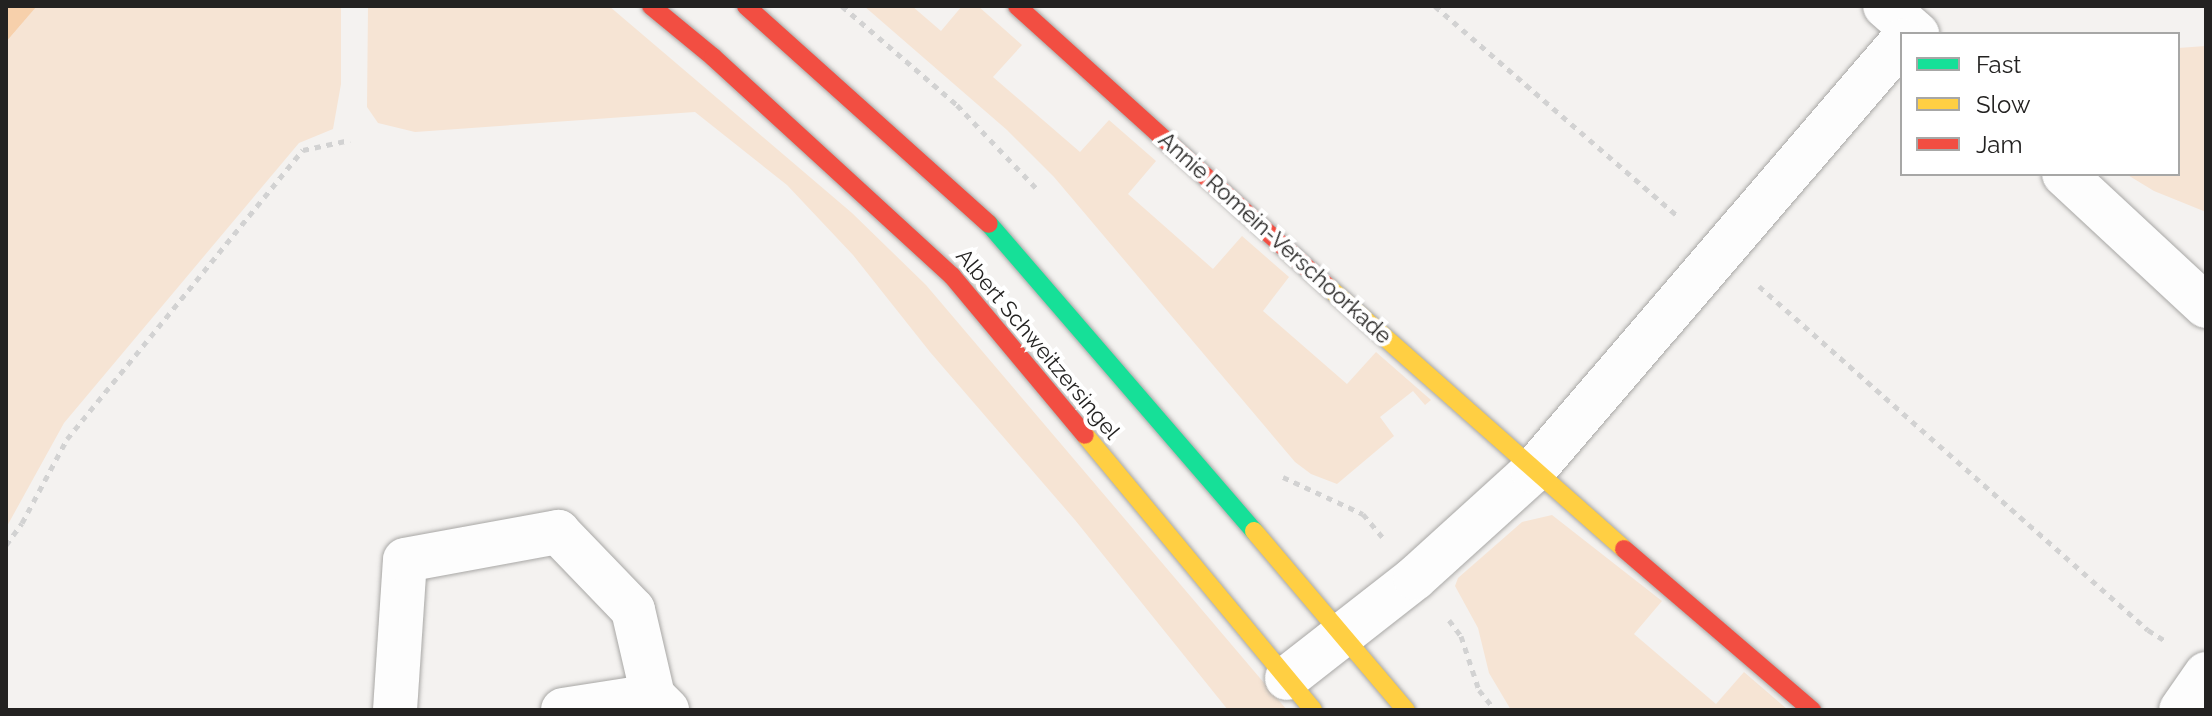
<!DOCTYPE html>
<html>
<head>
<meta charset="utf-8">
<style>
  body { margin:0 }
  #map { position:relative; width:2212px; height:716px; overflow:hidden; background:#f4f2f0; font-family:Raleway,sans-serif }
  div>[style] { position:absolute }
  .green>* { inset:0; background:#f6e4d4 }
  .water>* { inset:0; background:#f7d0ab }
  .path>* { height:5px; margin-top:-2.5px; transform-origin:0; background:repeating-linear-gradient(90deg,#d2d2d2 0 6px,transparent 0 12px) }
  .roads { filter:drop-shadow(0 0 2px #a8a7a5) drop-shadow(0 0 2px #a8a7a5) }
  .street>* { height:44px; margin:-22px; padding:0 22px; transform-origin:22px; border-radius:22px; background:#fdfdfd }
  .fast>* { height:18px; margin:-9px; padding:0 9px; transform-origin:9px; border-radius:9px; background:#16e098 }
  .slow>* { height:18px; margin:-9px; padding:0 9px; transform-origin:9px; border-radius:9px; background:#ffcf43 }
  .jam>* { height:18px; margin:-9px; padding:0 9px; transform-origin:9px; border-radius:9px; background:#f24e42 }
  span { translate:-50% -50%; white-space:nowrap; text-align:center; line-height:1.15; -webkit-text-stroke:8px #fff; paint-order:stroke }
  .street-label { font-size:22px; color:#232221 }
  .frame { position:absolute; inset:0; border:8px solid #232221; pointer-events:none }
  .legend { position:absolute; left:1900px; top:32px; width:280px; height:144px; box-sizing:border-box; background:#fff; border:2px solid #a7a7a6; margin:0; padding:10px 14px; list-style:none; font-size:24px; color:#232221 }
  .legend li { display:flex; align-items:center; gap:16px; height:40px }
  .legend b { width:40px; border:2px solid #a7a7a6 }
</style>
</head>
<body>
<div id="map">
  <div class="green">
    <i style="clip-path:polygon(37px 6px,341px 6px,341px 84px,333px 129px,299px 143px,64px 423px,6px 528px,6px 42px)"></i>
    <i style="clip-path:polygon(368px 6px,609px 6px,852px 213px,926px 285px,1287px 710px,1228px 710px,1075px 520px,930px 352px,853px 255px,787px 185px,695px 112px,415px 132px,378px 123px,367px 107px)"></i>
    <i style="clip-path:polygon(864px 6px,912px 6px,941px 31px,962px 6px,978px 6px,1022px 45px,993px 77px,1080px 152px,1109px 120px,1156px 161px,1128px 194px,1213px 269px,1242px 236px,1289px 277px,1263px 311px,1347px 384px,1376px 352px,1431px 400px,1425px 405px,1413px 391px,1380px 417px,1394px 436px,1337px 484px,1311px 474px,1295px 462px,1054px 177px,1007px 130px)"></i>
    <i style="clip-path:polygon(2206px 46px,2206px 212px,2154px 191px,2126px 174px,2178px 174px,2178px 48px)"></i>
    <i style="clip-path:polygon(1552px 515px,1662px 601px,1634px 634px,1716px 704px,1744px 672px,1788px 710px,1511px 710px,1489px 673px,1478px 628px,1455px 586px,1458px 578px,1522px 522px)"></i>
  </div>
  <div class="water">
    <i style="clip-path:polygon(6px 6px,37px 6px,6px 42px)"></i>
  </div>
  <div class="path">
    <i style="left:842px;top:6px;width:152px;rotate:40.7deg"></i>
    <i style="left:957px;top:105px;width:117px;rotate:46.4deg"></i>
    <i style="left:1435px;top:6px;width:323px;rotate:40.9deg"></i>
    <i style="left:1759px;top:286px;width:519px;rotate:41.49deg"></i>
    <i style="left:2148px;top:630px;width:19px;rotate:32deg"></i>
    <i style="left:1283px;top:477px;width:88px;rotate:24.8deg"></i>
    <i style="left:1363px;top:514px;width:30px;rotate:50deg"></i>
    <i style="left:6px;top:545px;width:27px;rotate:-54deg"></i>
    <i style="left:22px;top:523px;width:95px;rotate:-61.8deg"></i>
    <i style="left:67px;top:439px;width:373px;rotate:-50.8deg"></i>
    <i style="left:303px;top:150px;width:48px;rotate:-12deg"></i>
    <i style="left:1449px;top:620px;width:20px;rotate:53deg"></i>
    <i style="left:1461px;top:636px;width:57px;rotate:71.6deg"></i>
    <i style="left:1479px;top:690px;width:26px;rotate:51deg"></i>
  </div>
  <div class="roads">
    <div class="street">
      <i style="left:1885px;top:6px;width:43px;rotate:41.2deg"></i>
      <i style="left:2064px;top:174px;width:194px;rotate:42.9deg"></i>
      <i style="left:1287px;top:678px;width:162px;rotate:-38deg"></i>
      <i style="left:1415px;top:578px;width:159px;rotate:-42.2deg"></i>
      <i style="left:1533px;top:471px;width:567px;rotate:-49.37deg"></i>
      <i style="left:395px;top:710px;width:150px;rotate:-86.2deg"></i>
      <i style="left:405px;top:560px;width:156px;rotate:-10.4deg"></i>
      <i style="left:558px;top:532px;width:108px;rotate:46.1deg"></i>
      <i style="left:633px;top:610px;width:88px;rotate:76.9deg"></i>
      <i style="left:563px;top:710px;width:91px;rotate:-8.8deg"></i>
      <i style="left:653px;top:696px;width:20px;rotate:45deg"></i>
      <i style="left:2181px;top:710px;width:44px;rotate:-55.2deg"></i>
    </div>
    <div class="fast">
      <i style="left:989px;top:224px;width:406px;rotate:49.2deg"></i>
    </div>
    <div class="slow">
      <i style="left:1328px;top:287px;width:395px;rotate:41.5deg"></i>
      <i style="left:1085px;top:435px;width:357px;rotate:50.3deg"></i>
      <i style="left:1254px;top:531px;width:235px;rotate:49.7deg"></i>
    </div>
    <div class="jam">
      <i style="left:651px;top:6px;width:80px;rotate:39.4deg"></i>
      <i style="left:713px;top:57px;width:324px;rotate:42.5deg"></i>
      <i style="left:952px;top:276px;width:207px;rotate:50.1deg"></i>
      <i style="left:746px;top:6px;width:326px;rotate:41.9deg"></i>
      <i style="left:1017px;top:6px;width:419px;rotate:42.1deg"></i>
      <i style="left:1624px;top:549px;width:248px;rotate:40.6deg"></i>
    </div>
  </div>
  <div class="street-label">
    <span style="left:1275px;top:238px;rotate:42deg">Annie Romein-Verschoorkade</span>
    <span style="left:1038px;top:344px;rotate:50deg">Albert Schweitzersingel</span>
  </div>
  <div class="frame"></div>
  <ul class="legend">
  <li><b style="height:10px;background:#16e098"></b>Fast</li>
  <li><b style="height:10px;background:#ffcf43"></b>Slow</li>
  <li><b style="height:10px;background:#f24e42"></b>Jam</li>
  </ul>
</div>
</body>
</html>
